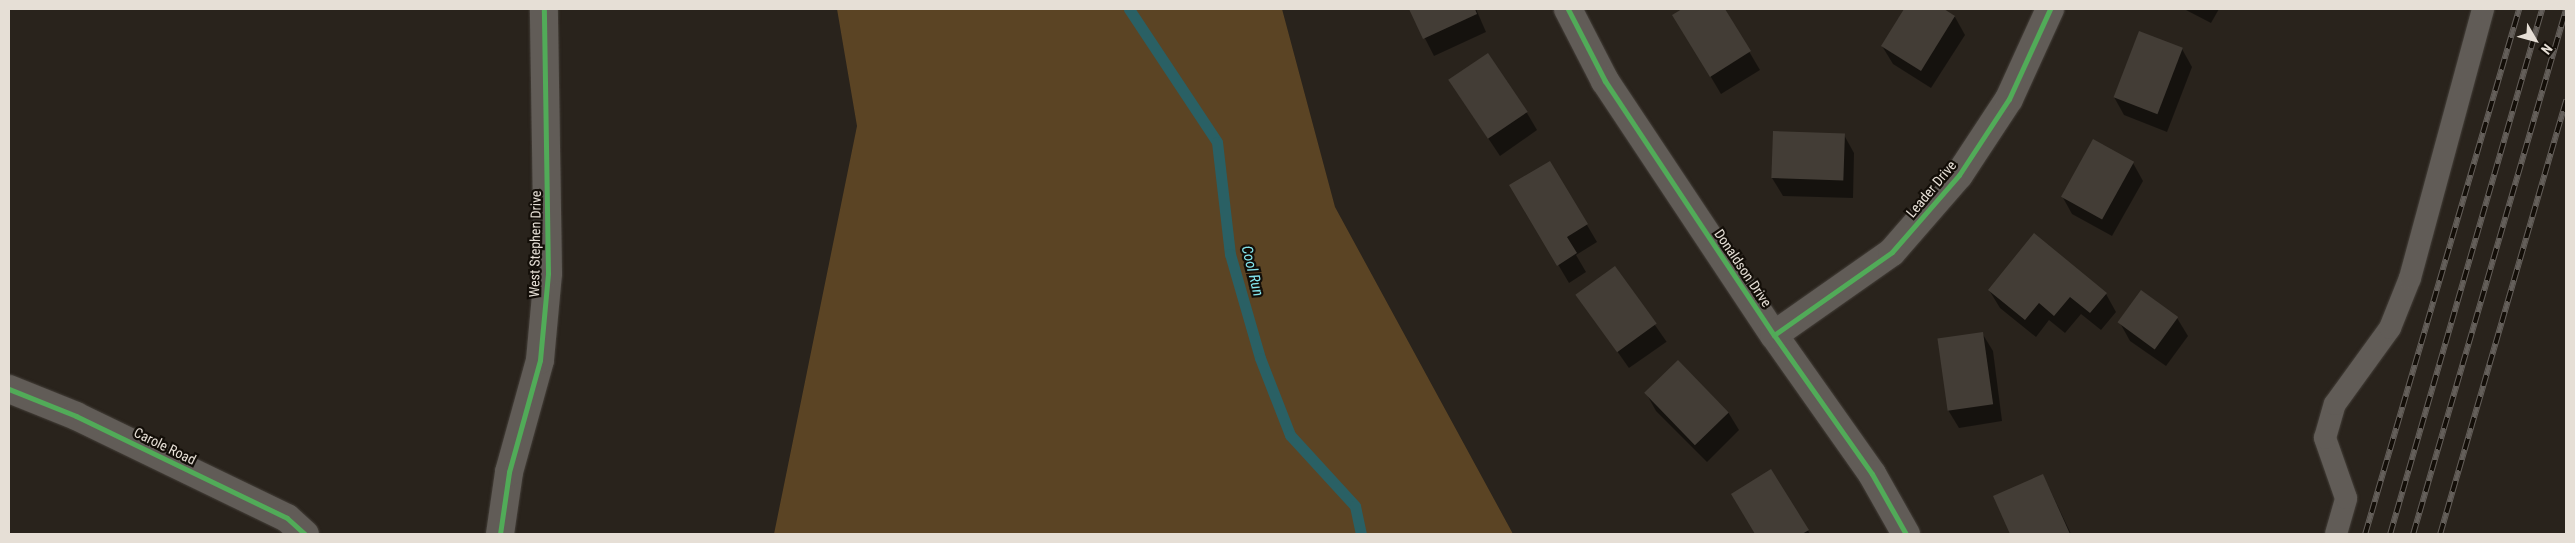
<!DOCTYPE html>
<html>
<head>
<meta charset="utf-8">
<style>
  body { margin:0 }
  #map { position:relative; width:2575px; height:543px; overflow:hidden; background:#29231c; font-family:"Roboto Condensed",sans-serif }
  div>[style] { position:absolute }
  .forest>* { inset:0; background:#5b4424 }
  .shadow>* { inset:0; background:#0007; transform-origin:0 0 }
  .stream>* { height:11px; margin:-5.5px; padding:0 5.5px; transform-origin:5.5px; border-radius:5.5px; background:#2a6064 }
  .building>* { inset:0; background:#433d36; transform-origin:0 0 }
  .roads { filter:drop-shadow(0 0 1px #443f39) drop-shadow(0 0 1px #443f39) }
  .service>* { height:22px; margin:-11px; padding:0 11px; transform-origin:11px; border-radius:11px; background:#615c57 }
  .minor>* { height:28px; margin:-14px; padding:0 14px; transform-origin:14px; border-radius:14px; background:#615c57 }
  .rail>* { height:5.5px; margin-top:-2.75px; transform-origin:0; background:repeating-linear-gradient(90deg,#130e08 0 11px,#645f5a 0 22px); box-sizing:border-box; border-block:1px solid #645f5a }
  .cycleway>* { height:5px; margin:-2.5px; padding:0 2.5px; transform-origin:2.5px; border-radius:2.5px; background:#51ab58 }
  span { translate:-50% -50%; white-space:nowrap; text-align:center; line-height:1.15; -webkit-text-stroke:4.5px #130e08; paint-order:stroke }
  .street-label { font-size:14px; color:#e6dfd6 }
  .water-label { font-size:15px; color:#83e4ec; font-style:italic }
  .frame { position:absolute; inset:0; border:10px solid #e6dfd6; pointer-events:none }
  .north { position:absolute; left:2510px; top:15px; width:50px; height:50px; -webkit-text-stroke:4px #130e08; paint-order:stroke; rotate:128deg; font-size:14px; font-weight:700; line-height:20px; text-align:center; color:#e6dfd6 }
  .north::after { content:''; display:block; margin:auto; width:18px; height:22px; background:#e6dfd6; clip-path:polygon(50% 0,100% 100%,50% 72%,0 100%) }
</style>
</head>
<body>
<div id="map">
  <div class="forest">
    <i style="clip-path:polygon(837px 9px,1282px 9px,1335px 207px,1513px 534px,774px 534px,857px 126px)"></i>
  </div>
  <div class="shadow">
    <i style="clip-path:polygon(1410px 9px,1476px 9px,1486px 32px,1434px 56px)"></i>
    <i style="clip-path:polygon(1684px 9px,1724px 9px,1760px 70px,1721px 94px,1674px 15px)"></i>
    <i style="clip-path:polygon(1906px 9px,1941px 9px,1955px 17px,1965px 35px,1931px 88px,1893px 64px,1882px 46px)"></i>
    <i style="clip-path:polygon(2184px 9px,2219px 9px,2211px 23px)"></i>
    <i style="clip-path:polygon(2182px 49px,2192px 67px,2167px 132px,2124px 115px,2114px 97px)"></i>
    <i style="clip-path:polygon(1450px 81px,1527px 113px,1537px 130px,1500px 156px)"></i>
    <i style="clip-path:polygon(1844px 135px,1854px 153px,1853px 198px,1783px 196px,1772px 178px)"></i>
    <i style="clip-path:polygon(1550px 162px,1597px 242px,1576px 255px,1586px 272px,1569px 283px,1511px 185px)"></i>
    <i style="clip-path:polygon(2133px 163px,2143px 181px,2112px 236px,2072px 214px,2062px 196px)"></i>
    <i style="left:1615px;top:268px;width:90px;height:46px;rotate:55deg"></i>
    <i style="clip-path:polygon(1989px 290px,2106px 294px,2116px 312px,2101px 330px,2081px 314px,2065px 333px,2049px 320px,2036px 337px,2000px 308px)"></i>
    <i style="clip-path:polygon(2141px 292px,2177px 318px,2188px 336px,2166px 366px,2130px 341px,2120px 323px)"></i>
    <i style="clip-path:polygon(1982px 333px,1993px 351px,2002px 421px,1959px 428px,1948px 410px)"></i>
    <i style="clip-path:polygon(1646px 393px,1728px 412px,1739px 430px,1707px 462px,1656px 411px)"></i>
    <i style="clip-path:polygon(1771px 471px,1810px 534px,1756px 534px,1743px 512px)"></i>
    <i style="clip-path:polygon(2043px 475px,2071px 534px,2011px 534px,1995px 497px)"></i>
  </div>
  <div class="stream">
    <i style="left:1129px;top:9px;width:159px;rotate:56.5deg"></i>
    <i style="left:1217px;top:142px;width:113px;rotate:83.4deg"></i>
    <i style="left:1230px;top:254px;width:108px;rotate:73.9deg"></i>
    <i style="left:1260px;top:358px;width:83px;rotate:68.7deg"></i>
    <i style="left:1290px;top:435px;width:96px;rotate:47.5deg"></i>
    <i style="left:1355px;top:506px;width:29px;rotate:78deg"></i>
  </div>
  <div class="building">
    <i style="clip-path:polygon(1409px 9px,1475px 9px,1477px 14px,1423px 39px)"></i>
    <i style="clip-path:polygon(1682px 9px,1725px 9px,1751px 51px,1710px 77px,1672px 15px)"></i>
    <i style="clip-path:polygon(1904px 9px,1944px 9px,1955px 16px,1921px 71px,1881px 46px)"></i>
    <i style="left:2139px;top:31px;width:47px;height:71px;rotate:21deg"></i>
    <i style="left:1488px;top:53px;width:71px;height:48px;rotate:56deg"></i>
    <i style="left:1773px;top:131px;width:72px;height:47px;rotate:2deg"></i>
    <i style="left:2093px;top:139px;width:47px;height:66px;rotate:29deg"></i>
    <i style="clip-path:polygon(1550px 161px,1588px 224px,1567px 237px,1577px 253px,1557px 266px,1509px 185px)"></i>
    <i style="clip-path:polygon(2034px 233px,2107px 293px,2090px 313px,2070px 297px,2054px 316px,2039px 303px,2025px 320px,1988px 290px)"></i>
    <i style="left:1615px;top:266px;width:71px;height:49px;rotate:54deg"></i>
    <i style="left:2141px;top:290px;width:46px;height:40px;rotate:36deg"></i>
    <i style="left:1983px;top:332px;width:73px;height:46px;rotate:82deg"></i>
    <i style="left:1678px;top:360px;width:73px;height:47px;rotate:46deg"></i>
    <i style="clip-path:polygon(1771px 469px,1809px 530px,1802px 534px,1755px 534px,1731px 494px)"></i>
    <i style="clip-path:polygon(2043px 474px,2070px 534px,2010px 534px,1993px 496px)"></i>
  </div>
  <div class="roads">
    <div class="service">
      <i style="left:2336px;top:534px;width:37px;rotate:-74deg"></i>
      <i style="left:2346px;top:498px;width:64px;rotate:-109.3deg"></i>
      <i style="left:2325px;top:438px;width:35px;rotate:-74deg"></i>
      <i style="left:2335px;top:404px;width:94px;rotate:-54.1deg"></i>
      <i style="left:2390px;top:328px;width:54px;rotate:-68.2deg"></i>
      <i style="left:2410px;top:278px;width:279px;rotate:-74.8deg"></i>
    </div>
    <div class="minor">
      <i style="left:1568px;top:9px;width:81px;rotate:62.8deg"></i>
      <i style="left:1605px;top:81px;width:305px;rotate:56.4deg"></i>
      <i style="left:1774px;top:335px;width:170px;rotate:54.8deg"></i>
      <i style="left:1872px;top:474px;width:69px;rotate:60.5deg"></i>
      <i style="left:1774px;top:335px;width:144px;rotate:-35.1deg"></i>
      <i style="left:1892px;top:252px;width:102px;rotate:-49deg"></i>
      <i style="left:1959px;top:175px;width:91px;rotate:-56.7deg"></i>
      <i style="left:2009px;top:99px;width:99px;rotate:-65.5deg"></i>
      <i style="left:9px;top:389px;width:72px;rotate:21.9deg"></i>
      <i style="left:76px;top:416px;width:234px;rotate:25.8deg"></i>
      <i style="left:287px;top:518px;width:24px;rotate:42deg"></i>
      <i style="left:500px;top:534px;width:63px;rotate:-81.7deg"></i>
      <i style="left:509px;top:472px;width:116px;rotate:-74.5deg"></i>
      <i style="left:540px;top:360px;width:87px;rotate:-84.7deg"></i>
      <i style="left:548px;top:273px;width:264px;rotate:-90.9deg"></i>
    </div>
  </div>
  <div class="rail">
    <i style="left:2365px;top:534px;width:547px;rotate:-73.65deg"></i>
    <i style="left:2390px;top:534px;width:547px;rotate:-73.85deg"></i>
    <i style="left:2413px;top:534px;width:547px;rotate:-73.75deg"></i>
    <i style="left:2440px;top:534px;width:452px;rotate:-73.8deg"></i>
  </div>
  <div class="cycleway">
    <i style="left:1568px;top:9px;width:81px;rotate:62.8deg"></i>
    <i style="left:1605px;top:81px;width:305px;rotate:56.4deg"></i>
    <i style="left:1774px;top:335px;width:170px;rotate:54.8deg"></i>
    <i style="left:1872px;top:474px;width:69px;rotate:60.5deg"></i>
    <i style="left:1774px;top:335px;width:144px;rotate:-35.1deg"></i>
    <i style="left:1892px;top:252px;width:102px;rotate:-49deg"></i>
    <i style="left:1959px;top:175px;width:91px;rotate:-56.7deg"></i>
    <i style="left:2009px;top:99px;width:99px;rotate:-65.5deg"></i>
    <i style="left:9px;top:389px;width:72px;rotate:21.9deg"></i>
    <i style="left:76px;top:416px;width:234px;rotate:25.8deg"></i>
    <i style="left:287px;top:518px;width:24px;rotate:42deg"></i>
    <i style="left:500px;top:534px;width:63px;rotate:-81.7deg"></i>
    <i style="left:509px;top:472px;width:116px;rotate:-74.5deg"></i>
    <i style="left:540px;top:360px;width:87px;rotate:-84.7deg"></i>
    <i style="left:548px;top:273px;width:264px;rotate:-90.9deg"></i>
  </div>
  <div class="street-label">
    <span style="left:1931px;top:189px;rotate:-50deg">Leader Drive</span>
    <span style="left:535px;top:244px;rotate:-89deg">West Stephen Drive</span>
    <span style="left:1743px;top:268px;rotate:56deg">Donaldson Drive</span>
    <span style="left:165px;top:446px;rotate:26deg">Carole Road</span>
  </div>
  <div class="water-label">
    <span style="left:1252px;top:271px;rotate:76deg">Cool Run</span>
  </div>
  <div class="frame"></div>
  <div class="north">N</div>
</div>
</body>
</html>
